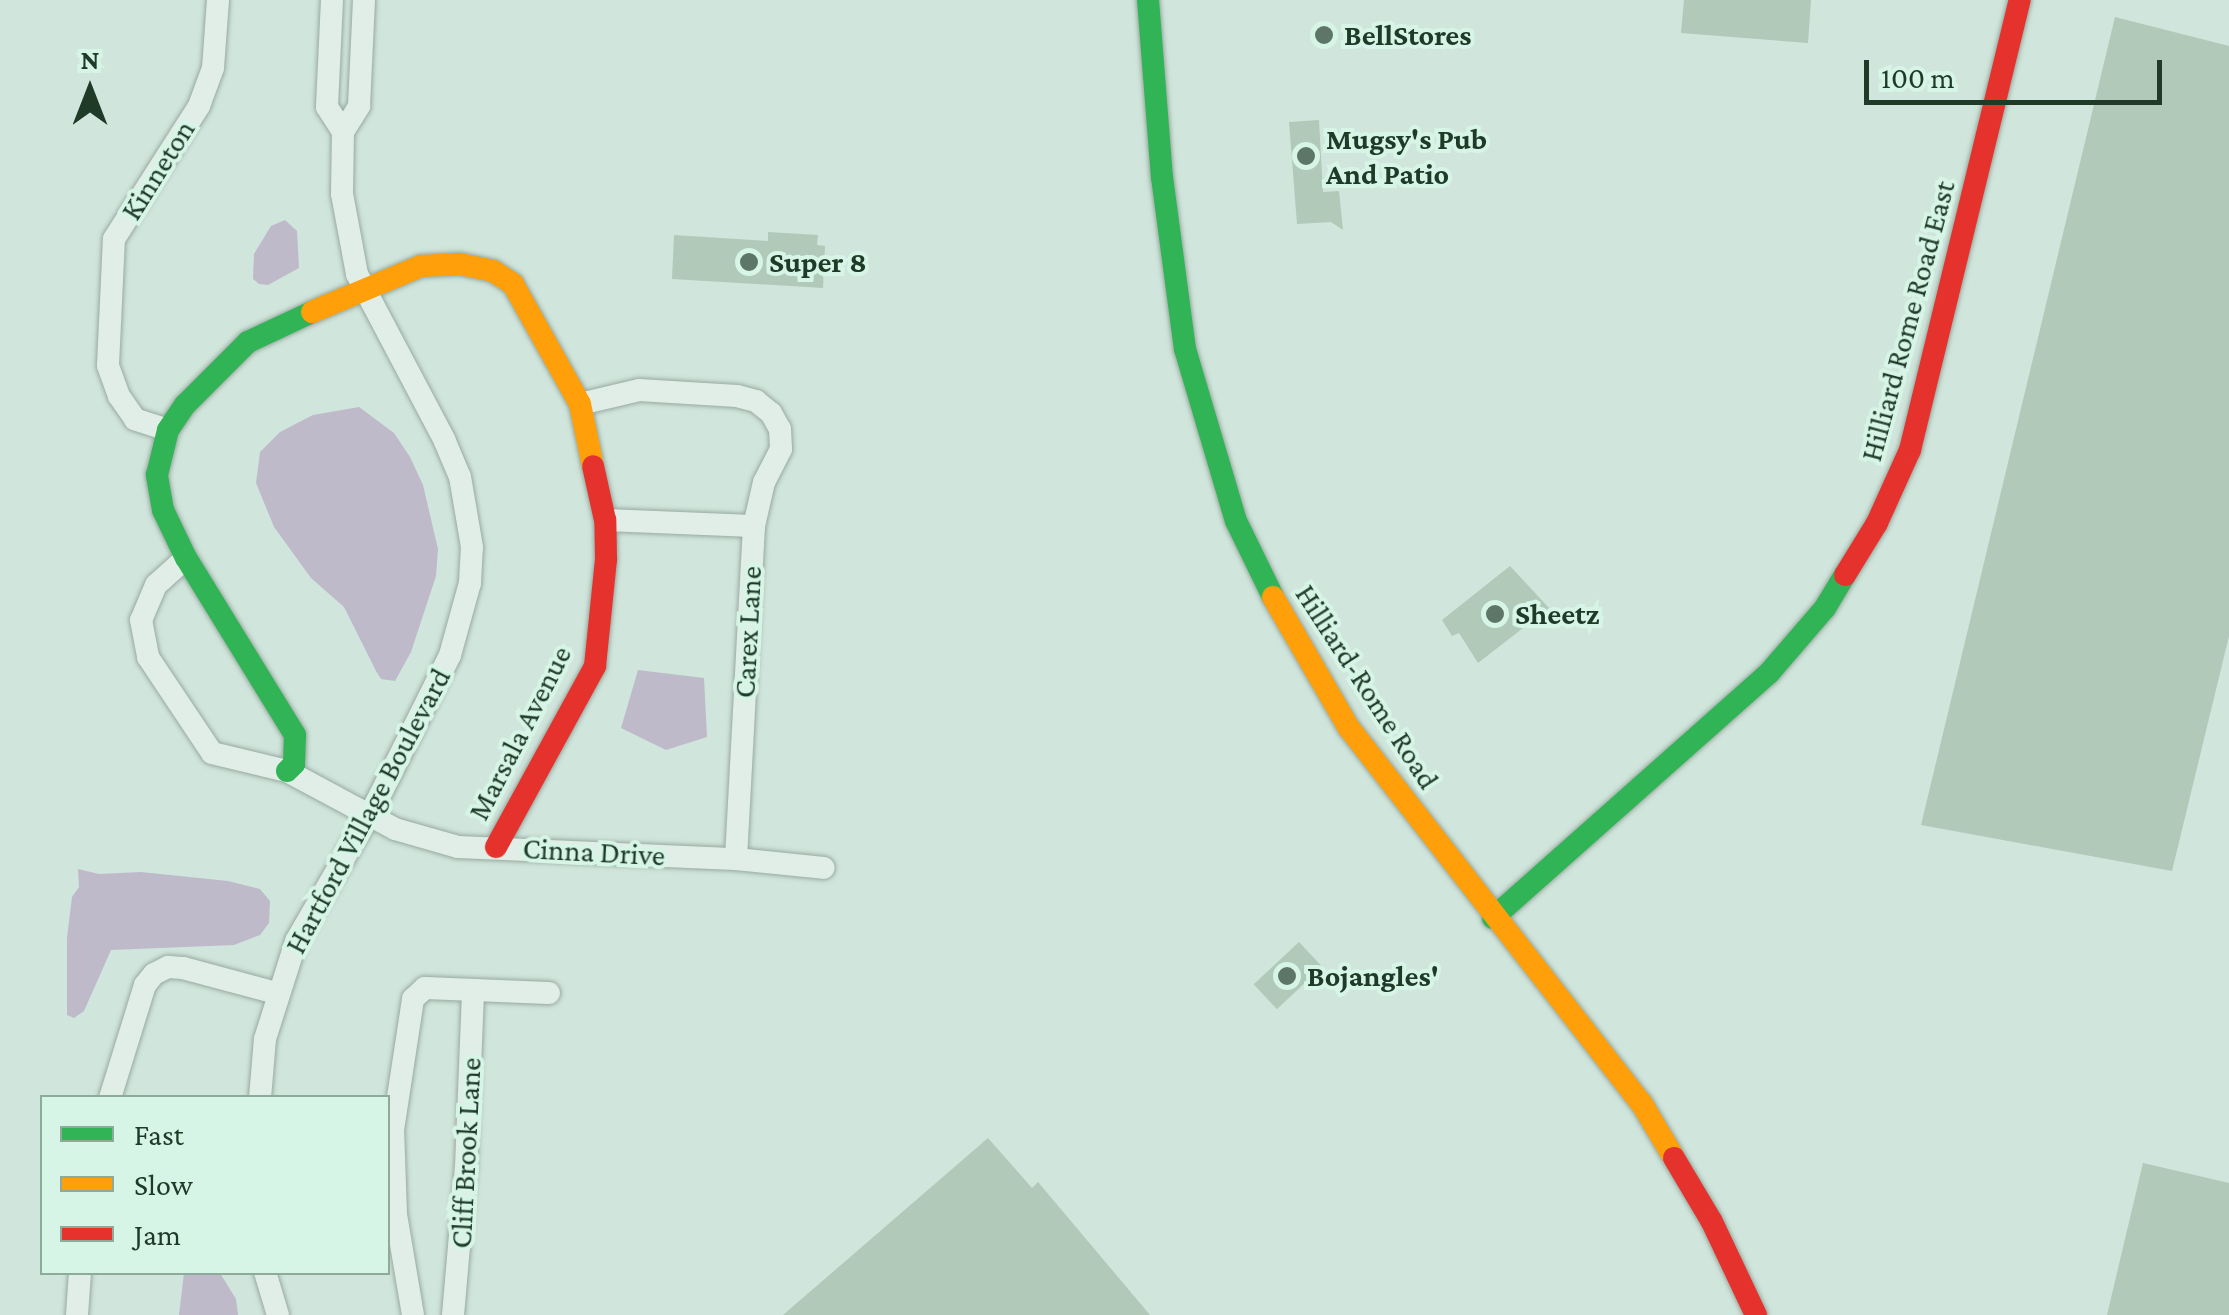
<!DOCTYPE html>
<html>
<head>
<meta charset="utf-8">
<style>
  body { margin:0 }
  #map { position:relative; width:2229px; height:1315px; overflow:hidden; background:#d0e5db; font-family:"Crimson Pro",serif }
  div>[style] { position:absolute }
  .water>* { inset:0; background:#bebaca }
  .building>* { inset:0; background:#b0c9b9; transform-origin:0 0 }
  .roads { filter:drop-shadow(0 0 2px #98aaa1) drop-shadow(0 0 2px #98aaa1) }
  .street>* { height:22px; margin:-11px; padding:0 11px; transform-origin:11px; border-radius:11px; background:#e1eee8 }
  .fast>* { height:22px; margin:-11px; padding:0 11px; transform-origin:11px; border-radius:11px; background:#30b455 }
  .slow>* { height:22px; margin:-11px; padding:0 11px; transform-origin:11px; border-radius:11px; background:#ff9f0a }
  .jam>* { height:22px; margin:-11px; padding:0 11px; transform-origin:11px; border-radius:11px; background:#e5322d }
  .dots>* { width:28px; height:28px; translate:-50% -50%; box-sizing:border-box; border:5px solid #d6f5e7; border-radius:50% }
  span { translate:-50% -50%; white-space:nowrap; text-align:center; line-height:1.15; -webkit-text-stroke:8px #d6f5e7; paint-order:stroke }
  .poi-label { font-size:30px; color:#203a28; font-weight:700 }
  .left { translate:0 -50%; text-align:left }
  .street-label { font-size:30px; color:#203a28 }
  .legend { position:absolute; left:40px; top:1095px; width:350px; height:180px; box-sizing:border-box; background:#d6f5e7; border:2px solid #8daa9b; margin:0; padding:12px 18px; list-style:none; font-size:30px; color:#203a28 }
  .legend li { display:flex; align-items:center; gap:20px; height:50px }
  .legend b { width:50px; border:2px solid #8daa9b }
  .north { position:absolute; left:40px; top:40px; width:100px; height:100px; -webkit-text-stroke:8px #d6f5e7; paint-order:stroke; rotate:0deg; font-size:28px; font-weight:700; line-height:40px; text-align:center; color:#203a28 }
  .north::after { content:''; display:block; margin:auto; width:35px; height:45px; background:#203a28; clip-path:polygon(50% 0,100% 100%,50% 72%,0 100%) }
  .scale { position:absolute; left:1864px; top:60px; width:298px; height:45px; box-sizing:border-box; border:5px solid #203a28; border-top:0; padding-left:12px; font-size:30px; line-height:35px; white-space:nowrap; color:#203a28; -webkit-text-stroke:8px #d6f5e7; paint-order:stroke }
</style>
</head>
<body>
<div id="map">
  <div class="water">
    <i style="clip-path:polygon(285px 220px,297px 231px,299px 268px,268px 285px,259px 284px,253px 279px,254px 254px,271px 226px)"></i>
    <i style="clip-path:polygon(359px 407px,394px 433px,410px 457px,423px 485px,438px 549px,436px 576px,411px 652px,395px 681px,381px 679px,376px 671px,344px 607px,311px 578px,274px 527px,256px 483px,260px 452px,280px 432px,313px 415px)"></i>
    <i style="clip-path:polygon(638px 670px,704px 678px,707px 737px,666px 750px,621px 728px)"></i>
    <i style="clip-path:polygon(78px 869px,99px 874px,141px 872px,228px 881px,260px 889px,270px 901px,269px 923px,260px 935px,234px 945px,111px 950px,84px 1011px,74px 1018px,67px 1015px,67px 938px,72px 897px,79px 887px)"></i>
    <i style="clip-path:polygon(184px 1273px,220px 1273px,236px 1299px,238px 1315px,179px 1315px)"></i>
  </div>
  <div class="building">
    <i style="clip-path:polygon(1684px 0,1811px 0,1808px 43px,1681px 33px)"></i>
    <i style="clip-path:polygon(2115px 17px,2229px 46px,2229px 636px,2172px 871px,1921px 825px)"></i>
    <i style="clip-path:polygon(1319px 120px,1323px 192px,1339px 191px,1343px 230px,1331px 222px,1297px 224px,1289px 122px)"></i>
    <i style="clip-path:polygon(768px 232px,818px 235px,817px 245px,825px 246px,823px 288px,672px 279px,674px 235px,768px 241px)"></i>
    <i style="clip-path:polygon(1510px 566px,1549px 608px,1478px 663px,1459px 633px,1452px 636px,1442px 620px)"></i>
    <i style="left:1299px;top:942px;width:34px;height:62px;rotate:47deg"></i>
    <i style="clip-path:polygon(988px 1138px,1032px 1188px,1038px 1182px,1150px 1315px,783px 1315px)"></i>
    <i style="clip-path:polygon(2143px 1163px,2229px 1183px,2229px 1315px,2107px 1315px)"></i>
  </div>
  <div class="roads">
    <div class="street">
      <i style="left:332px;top:0;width:107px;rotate:92.7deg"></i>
      <i style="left:327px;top:107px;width:30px;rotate:57deg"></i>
      <i style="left:580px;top:404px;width:61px;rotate:-13.3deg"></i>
      <i style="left:639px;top:390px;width:98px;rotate:3.5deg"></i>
      <i style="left:737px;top:396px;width:20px;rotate:15deg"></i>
      <i style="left:756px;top:401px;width:19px;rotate:39deg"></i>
      <i style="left:771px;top:413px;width:18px;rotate:61deg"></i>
      <i style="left:780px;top:429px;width:20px;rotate:87deg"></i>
      <i style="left:781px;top:449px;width:37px;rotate:117deg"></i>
      <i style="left:764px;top:482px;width:45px;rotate:102.8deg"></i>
      <i style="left:754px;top:526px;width:333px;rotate:93.1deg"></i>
      <i style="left:168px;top:430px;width:35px;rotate:-162deg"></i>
      <i style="left:135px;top:419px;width:28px;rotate:-125deg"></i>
      <i style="left:119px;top:396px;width:33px;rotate:-110deg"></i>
      <i style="left:108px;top:365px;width:126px;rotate:-87.3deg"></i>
      <i style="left:114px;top:239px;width:158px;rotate:-57.4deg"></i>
      <i style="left:199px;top:106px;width:40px;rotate:-69.8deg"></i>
      <i style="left:213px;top:68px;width:68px;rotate:-85.8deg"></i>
      <i style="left:605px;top:520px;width:149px;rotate:2.3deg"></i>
      <i style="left:186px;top:558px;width:40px;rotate:138deg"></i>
      <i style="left:156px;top:585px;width:38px;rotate:113deg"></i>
      <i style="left:141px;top:620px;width:38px;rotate:79deg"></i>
      <i style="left:148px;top:657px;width:115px;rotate:56.3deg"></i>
      <i style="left:212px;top:753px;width:77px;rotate:13.5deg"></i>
      <i style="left:287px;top:771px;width:123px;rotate:28.2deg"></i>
      <i style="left:395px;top:829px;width:66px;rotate:15.9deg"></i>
      <i style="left:458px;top:847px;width:278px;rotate:2.5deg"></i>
      <i style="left:736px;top:859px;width:88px;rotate:5.8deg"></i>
      <i style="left:110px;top:1098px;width:118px;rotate:-72.8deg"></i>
      <i style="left:145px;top:985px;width:14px;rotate:-51deg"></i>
      <i style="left:154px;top:974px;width:16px;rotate:-27deg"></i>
      <i style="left:168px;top:967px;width:15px;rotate:4deg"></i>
      <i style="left:183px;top:968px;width:96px;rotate:15deg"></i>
      <i style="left:260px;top:1098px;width:59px;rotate:-85.2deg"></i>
      <i style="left:265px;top:1039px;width:103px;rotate:-72.4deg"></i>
      <i style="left:296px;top:941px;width:162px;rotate:-59.9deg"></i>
      <i style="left:377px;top:801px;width:163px;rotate:-63.4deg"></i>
      <i style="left:450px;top:655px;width:75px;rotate:-74.5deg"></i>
      <i style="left:470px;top:583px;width:36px;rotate:-87deg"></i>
      <i style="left:472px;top:547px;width:71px;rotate:-99.7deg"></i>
      <i style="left:460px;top:477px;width:39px;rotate:-113deg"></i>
      <i style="left:445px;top:441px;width:189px;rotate:-117.8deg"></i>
      <i style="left:357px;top:274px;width:81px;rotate:-100.6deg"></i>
      <i style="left:342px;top:194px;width:62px;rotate:-89.1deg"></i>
      <i style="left:343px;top:132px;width:31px;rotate:-58deg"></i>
      <i style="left:359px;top:106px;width:106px;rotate:-87.3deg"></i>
      <i style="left:265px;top:1272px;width:45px;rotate:73.2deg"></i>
      <i style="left:77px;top:1315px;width:43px;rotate:-86deg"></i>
      <i style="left:413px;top:1315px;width:102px;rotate:-99.6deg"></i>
      <i style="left:396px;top:1214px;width:84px;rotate:-92deg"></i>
      <i style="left:393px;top:1130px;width:133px;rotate:-81.3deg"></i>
      <i style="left:413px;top:999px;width:16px;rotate:-43deg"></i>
      <i style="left:425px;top:988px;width:124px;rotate:2.3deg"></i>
      <i style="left:453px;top:1315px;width:149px;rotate:-85deg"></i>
      <i style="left:466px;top:1167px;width:177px;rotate:-87.7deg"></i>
    </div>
    <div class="fast">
      <i style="left:1148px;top:0;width:178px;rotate:85.5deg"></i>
      <i style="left:1162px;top:177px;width:174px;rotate:82.4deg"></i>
      <i style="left:1185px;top:349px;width:179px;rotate:73.5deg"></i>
      <i style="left:1236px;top:521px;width:85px;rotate:64deg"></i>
      <i style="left:287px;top:771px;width:10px;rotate:-45deg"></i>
      <i style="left:294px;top:764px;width:29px;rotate:-88deg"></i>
      <i style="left:295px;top:735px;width:208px;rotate:-121.6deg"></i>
      <i style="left:186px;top:558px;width:53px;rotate:-115.6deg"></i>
      <i style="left:163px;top:510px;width:36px;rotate:-100deg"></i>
      <i style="left:157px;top:475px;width:46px;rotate:-76.3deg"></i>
      <i style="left:168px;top:430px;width:30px;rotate:-56deg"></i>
      <i style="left:185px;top:405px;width:89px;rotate:-45deg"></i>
      <i style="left:248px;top:342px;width:71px;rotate:-25.1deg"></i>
      <i style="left:1493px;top:918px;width:369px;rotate:-41.6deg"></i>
      <i style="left:1769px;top:673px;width:86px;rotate:-49.3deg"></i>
      <i style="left:1825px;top:608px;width:39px;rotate:-59deg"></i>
    </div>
    <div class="slow">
      <i style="left:312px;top:312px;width:118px;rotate:-22.9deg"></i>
      <i style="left:421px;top:266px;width:39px;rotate:-3deg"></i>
      <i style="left:460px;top:264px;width:34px;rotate:12deg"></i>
      <i style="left:493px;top:271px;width:24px;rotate:33deg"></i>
      <i style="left:513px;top:284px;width:137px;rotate:60.8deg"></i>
      <i style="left:580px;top:404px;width:63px;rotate:78.2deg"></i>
      <i style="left:1273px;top:597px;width:151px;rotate:59.9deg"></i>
      <i style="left:1349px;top:728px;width:477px;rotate:52.1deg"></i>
      <i style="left:1642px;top:1104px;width:63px;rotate:59.3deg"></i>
    </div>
    <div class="jam">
      <i style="left:1845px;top:575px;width:61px;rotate:-58.4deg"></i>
      <i style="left:1877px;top:523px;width:80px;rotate:-65.7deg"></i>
      <i style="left:1910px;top:450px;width:463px;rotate:-76.3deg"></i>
      <i style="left:496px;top:847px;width:206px;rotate:-61.3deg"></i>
      <i style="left:595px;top:666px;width:108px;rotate:-84.1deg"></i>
      <i style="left:606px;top:559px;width:39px;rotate:-91deg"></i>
      <i style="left:605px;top:520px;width:55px;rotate:-102.5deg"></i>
      <i style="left:1674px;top:1158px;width:74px;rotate:59.3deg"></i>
      <i style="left:1712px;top:1222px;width:103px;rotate:64.7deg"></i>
    </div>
  </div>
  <div class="dots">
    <i style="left:1324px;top:35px;background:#5e7667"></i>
    <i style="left:1306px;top:156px;background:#5e7667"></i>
    <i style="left:749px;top:262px;background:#5e7667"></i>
    <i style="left:1495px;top:614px;background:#5e7667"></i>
    <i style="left:1287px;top:976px;background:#5e7667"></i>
  </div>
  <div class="poi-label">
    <span class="left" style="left:1344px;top:35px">BellStores</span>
    <span class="left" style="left:1326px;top:156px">Mugsy's Pub<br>And Patio</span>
    <span class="left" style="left:769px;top:262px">Super 8</span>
    <span class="left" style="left:1515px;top:614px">Sheetz</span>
    <span class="left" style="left:1307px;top:976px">Bojangles'</span>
  </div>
  <div class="street-label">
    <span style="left:158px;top:170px;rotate:-58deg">Kinneton</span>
    <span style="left:1908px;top:321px;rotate:-75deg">Hilliard Rome Road East</span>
    <span style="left:748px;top:632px;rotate:-87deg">Carex Lane</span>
    <span style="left:1367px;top:687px;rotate:57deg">Hilliard-Rome Road</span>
    <span style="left:520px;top:733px;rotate:-63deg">Marsala Avenue</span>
    <span style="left:368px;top:811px;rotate:-62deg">Hartford Village Boulevard</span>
    <span style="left:594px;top:852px;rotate:3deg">Cinna Drive</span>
    <span style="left:466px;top:1153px;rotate:-87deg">Cliff Brook Lane</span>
  </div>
  <ul class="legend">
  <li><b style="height:12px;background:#30b455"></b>Fast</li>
  <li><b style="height:12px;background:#ff9f0a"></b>Slow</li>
  <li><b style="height:12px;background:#e5322d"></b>Jam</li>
  </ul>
  <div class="north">N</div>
  <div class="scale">100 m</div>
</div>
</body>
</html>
